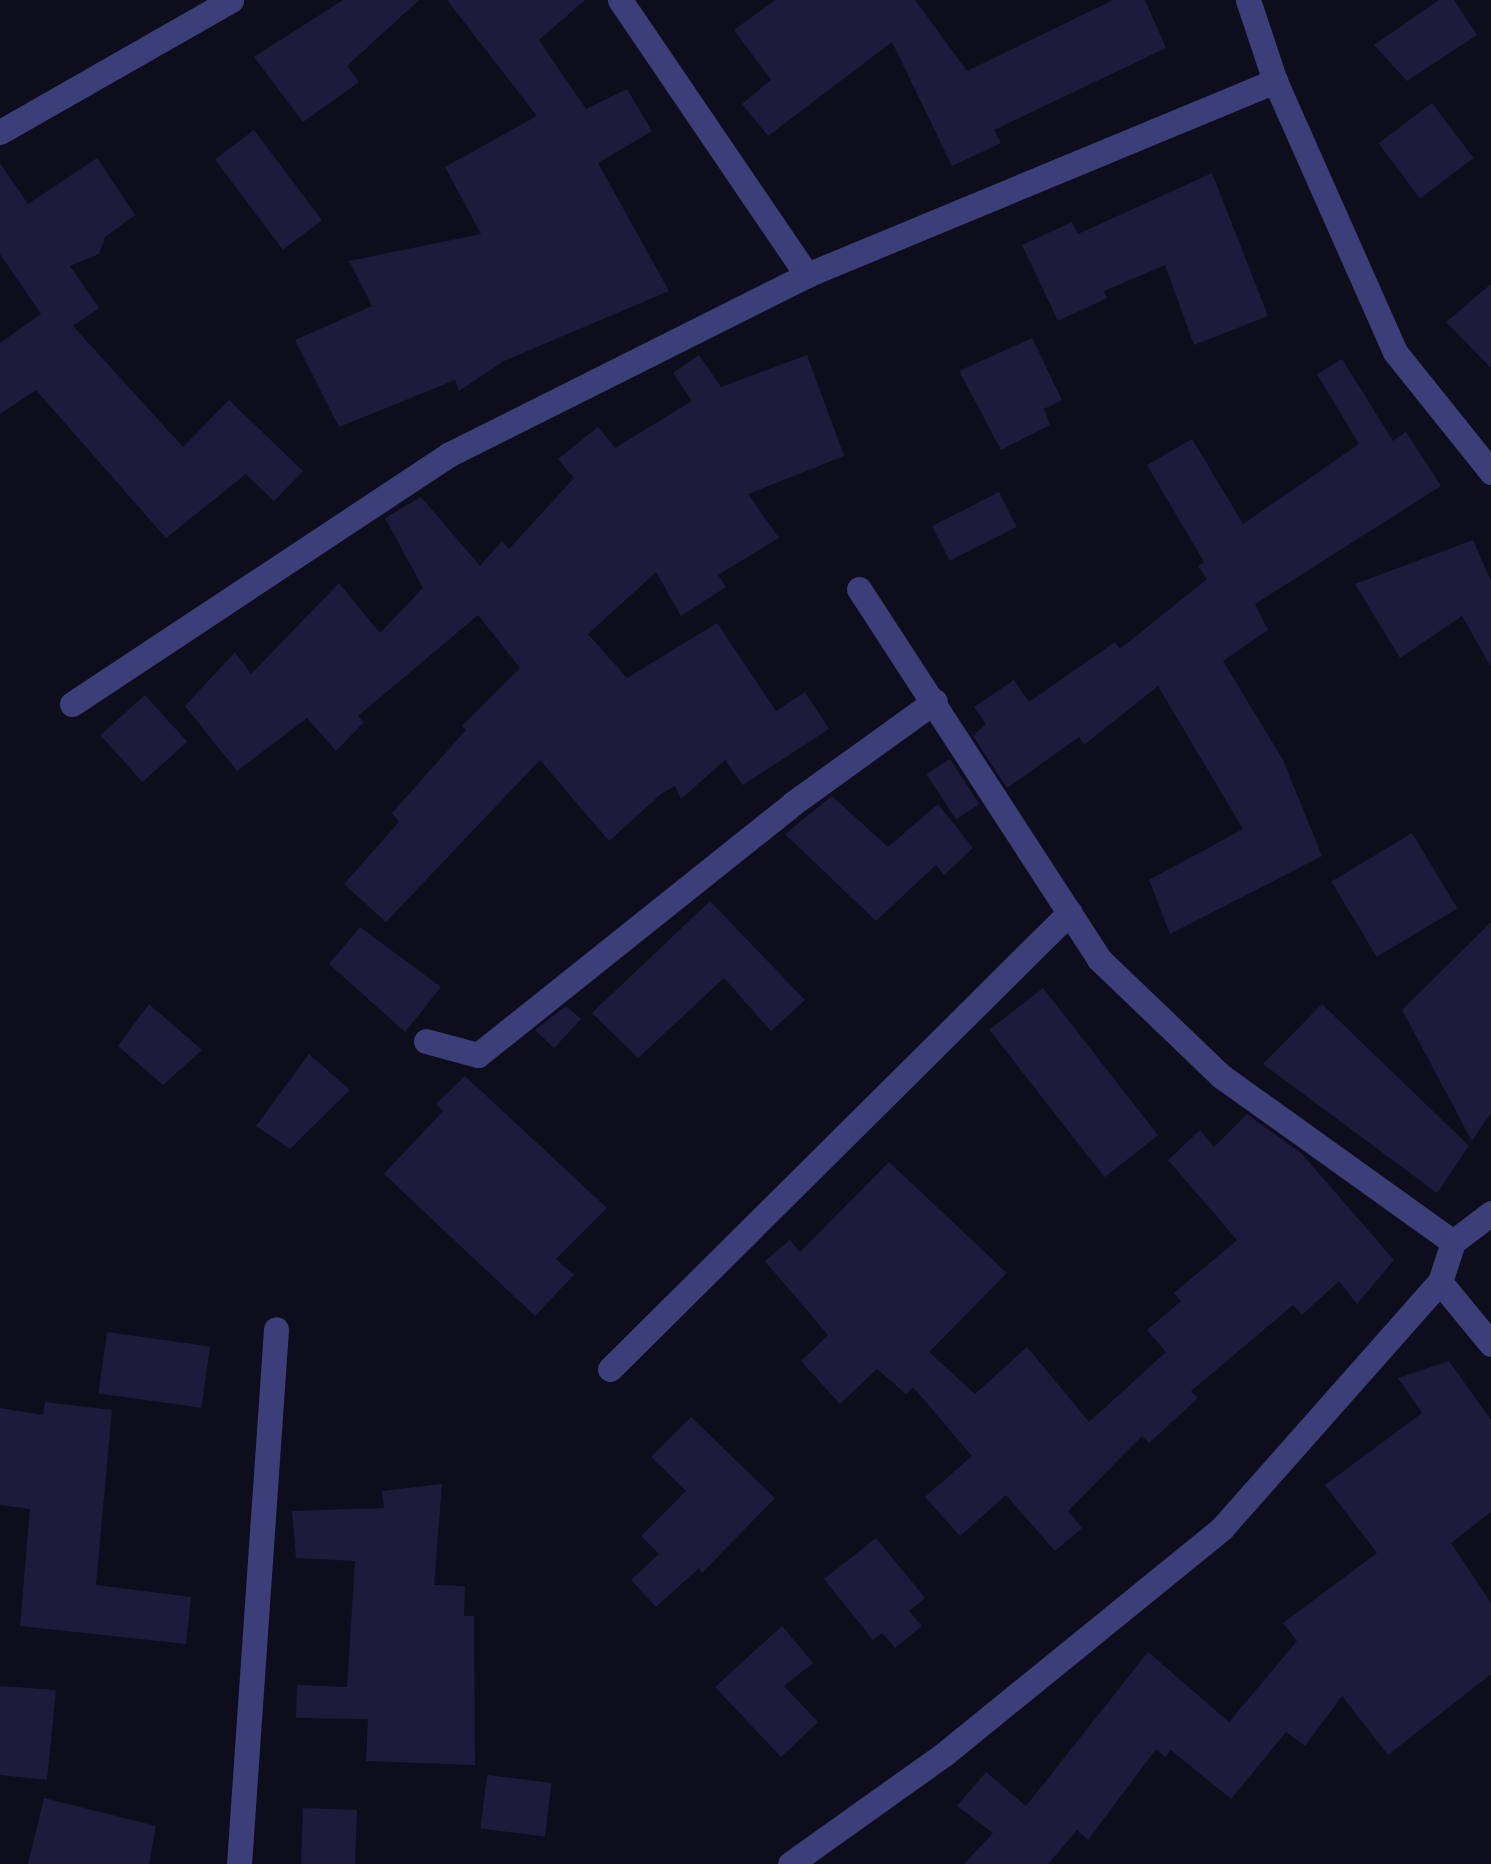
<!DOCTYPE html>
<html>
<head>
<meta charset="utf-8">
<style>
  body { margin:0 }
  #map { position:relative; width:1491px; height:1864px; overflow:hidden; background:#0e0d1c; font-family:"Source Sans 3",sans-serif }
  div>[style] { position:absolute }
  .building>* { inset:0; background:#1e1a3c; transform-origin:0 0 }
  .minor>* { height:25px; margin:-12.5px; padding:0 12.5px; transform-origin:12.5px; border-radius:12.5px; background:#3b3e78 }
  span { translate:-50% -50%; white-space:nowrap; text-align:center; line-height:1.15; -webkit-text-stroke:9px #0e0d1c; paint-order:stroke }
</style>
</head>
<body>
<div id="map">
  <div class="building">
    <i style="clip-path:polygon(343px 0,419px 0,347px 66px,359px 82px,303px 122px,254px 57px)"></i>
    <i style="clip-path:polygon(447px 0,585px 0,539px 40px,586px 109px,627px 89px,652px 131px,598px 163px,669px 291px,504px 361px,459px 391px,455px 380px,339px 427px,295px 340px,372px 306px,349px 261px,481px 234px,445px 167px,537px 116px)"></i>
    <i style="clip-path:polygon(775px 0,915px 0,967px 71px,1113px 0,1145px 0,1166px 48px,994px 130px,1001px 143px,952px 166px,892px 42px,768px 136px,742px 104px,771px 80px,734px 30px)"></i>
    <i style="clip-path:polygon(1439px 0,1454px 0,1477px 35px,1407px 81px,1374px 45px)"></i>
    <i style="left:1432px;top:103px;width:69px;height:67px;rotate:53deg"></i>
    <i style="left:254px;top:130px;width:113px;height:49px;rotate:53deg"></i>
    <i style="clip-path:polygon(97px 158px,135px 215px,105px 237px,99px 254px,70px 266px,99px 308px,73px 326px,183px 447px,229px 400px,303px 471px,274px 501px,246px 474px,166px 538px,36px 390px,0 414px,0 343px,41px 314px,0 254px,0 163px,28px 204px)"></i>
    <i style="clip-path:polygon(1212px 173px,1268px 316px,1194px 345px,1165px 265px,1104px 291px,1107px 298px,1058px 321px,1022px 245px,1072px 222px,1078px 234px)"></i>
    <i style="clip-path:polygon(1491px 284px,1491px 368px,1446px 322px)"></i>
    <i style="clip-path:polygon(1032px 338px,1062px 400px,1044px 409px,1050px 425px,1001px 450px,959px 371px)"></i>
    <i style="clip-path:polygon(699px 355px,721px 387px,807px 355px,844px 456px,748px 494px,779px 538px,718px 575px,726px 587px,681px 616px,656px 572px,588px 634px,627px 678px,717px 623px,776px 711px,805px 692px,829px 729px,743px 785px,725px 760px,681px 799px,675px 786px,661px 794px,609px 841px,540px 760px,386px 922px,344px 884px,399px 822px,392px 813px,466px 730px,462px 726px,520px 668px,478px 615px,358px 716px,364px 722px,336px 751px,307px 718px,237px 771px,185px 706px,235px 652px,251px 674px,339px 583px,380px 633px,423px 588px,385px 518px,421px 497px,480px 566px,502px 541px,509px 549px,574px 478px,558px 459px,598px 427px,615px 448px,692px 401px,673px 373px)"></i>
    <i style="clip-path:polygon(1342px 359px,1393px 441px,1406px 432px,1441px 486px,1255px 604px,1268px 630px,1223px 661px,1283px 760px,1322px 856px,1170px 934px,1149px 880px,1243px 829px,1158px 686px,1084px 745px,1079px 737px,1007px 788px,973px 736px,986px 724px,974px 707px,1014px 680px,1029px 702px,1115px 642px,1120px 649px,1207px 579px,1198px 566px,1204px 562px,1147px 465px,1192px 439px,1243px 524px,1359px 444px,1317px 374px)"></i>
    <i style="left:999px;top:492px;width:39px;height:75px;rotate:63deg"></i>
    <i style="clip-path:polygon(1473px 540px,1491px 581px,1491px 667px,1462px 616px,1400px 658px,1355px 584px)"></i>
    <i style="left:145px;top:695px;width:63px;height:60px;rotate:48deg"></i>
    <i style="left:950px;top:759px;width:54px;height:28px;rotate:57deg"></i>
    <i style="clip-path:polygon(832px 796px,888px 847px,938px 804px,973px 848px,944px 875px,936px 865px,876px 921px,785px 834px)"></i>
    <i style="left:1412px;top:833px;width:88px;height:94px;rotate:59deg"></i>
    <i style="clip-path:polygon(710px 901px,805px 1000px,771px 1031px,724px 978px,638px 1058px,592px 1013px)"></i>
    <i style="clip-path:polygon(1491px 922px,1491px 1113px,1472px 1141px,1402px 1010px)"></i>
    <i style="clip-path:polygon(360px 927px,441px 987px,405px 1032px,329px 964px)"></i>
    <i style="left:1043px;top:988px;width:187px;height:68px;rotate:52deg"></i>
    <i style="clip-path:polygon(149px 1004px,202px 1050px,163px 1085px,118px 1046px)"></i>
    <i style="clip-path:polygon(1322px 1004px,1469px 1146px,1437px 1193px,1263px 1064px)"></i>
    <i style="clip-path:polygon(566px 1006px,581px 1019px,554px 1048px,535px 1030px)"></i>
    <i style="clip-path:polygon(309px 1054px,350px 1090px,290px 1149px,256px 1126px)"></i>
    <i style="clip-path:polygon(465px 1076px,607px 1208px,556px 1259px,574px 1275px,535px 1316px,384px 1174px,443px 1111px,436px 1104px)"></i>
    <i style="clip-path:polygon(1247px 1114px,1302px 1154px,1394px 1260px,1357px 1304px,1339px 1281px,1302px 1315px,1293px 1305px,1191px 1391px,1198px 1398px,1149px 1443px,1142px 1436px,1068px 1511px,1082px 1528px,1055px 1551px,1006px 1495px,960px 1536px,925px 1497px,972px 1456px,913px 1387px,906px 1394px,877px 1369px,840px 1404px,801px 1361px,828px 1335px,765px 1261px,790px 1240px,800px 1252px,889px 1162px,1007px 1273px,929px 1352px,975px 1394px,1027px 1347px,1089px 1422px,1166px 1352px,1147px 1330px,1181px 1301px,1174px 1293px,1237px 1240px,1168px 1160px,1200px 1130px,1214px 1147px)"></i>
    <i style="left:107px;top:1332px;width:104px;height:62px;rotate:8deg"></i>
    <i style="clip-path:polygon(1449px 1361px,1491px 1420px,1491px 1512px,1451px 1543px,1491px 1603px,1491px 1674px,1388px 1755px,1342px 1696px,1305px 1746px,1286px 1732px,1231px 1799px,1171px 1750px,1165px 1757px,1156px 1749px,1088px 1840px,1077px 1830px,1048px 1864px,964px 1864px,993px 1833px,957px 1806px,986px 1772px,1026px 1806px,1148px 1652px,1229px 1722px,1297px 1641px,1283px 1623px,1377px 1553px,1325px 1485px,1422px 1413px,1398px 1378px)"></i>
    <i style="clip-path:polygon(45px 1402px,112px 1410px,96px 1585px,191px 1597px,186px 1644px,20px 1626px,30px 1509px,0 1505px,0 1408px,43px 1415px)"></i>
    <i style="clip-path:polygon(691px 1417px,775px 1498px,702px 1573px,699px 1568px,656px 1607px,631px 1580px,659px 1554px,641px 1536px,686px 1491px,651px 1457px)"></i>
    <i style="clip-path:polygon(442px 1484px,434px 1585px,465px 1586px,464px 1616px,474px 1616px,475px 1765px,366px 1761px,368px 1719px,296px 1718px,297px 1685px,347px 1687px,355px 1561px,296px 1558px,292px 1511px,384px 1508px,382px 1491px)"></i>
    <i style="clip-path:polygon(876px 1538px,925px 1598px,909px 1611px,922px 1626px,895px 1648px,882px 1633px,873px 1640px,824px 1579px)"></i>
    <i style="clip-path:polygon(782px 1626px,813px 1663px,784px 1686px,818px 1722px,781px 1757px,715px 1687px)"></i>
    <i style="clip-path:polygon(0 1686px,56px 1690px,47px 1780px,0 1775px)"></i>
    <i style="left:487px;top:1775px;width:65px;height:54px;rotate:7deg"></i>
    <i style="clip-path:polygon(44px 1798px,156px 1826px,149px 1864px,28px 1864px)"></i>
    <i style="left:303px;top:1808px;width:54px;height:56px;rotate:2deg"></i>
  </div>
  <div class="minor">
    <i style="left:620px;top:0;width:333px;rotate:55.8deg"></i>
    <i style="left:1248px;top:0;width:85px;rotate:71.6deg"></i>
    <i style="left:1275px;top:81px;width:296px;rotate:66.1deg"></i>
    <i style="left:1395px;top:352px;width:154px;rotate:51.3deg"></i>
    <i style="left:0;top:132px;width:266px;rotate:-29.7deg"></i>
    <i style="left:859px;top:589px;width:441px;rotate:57deg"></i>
    <i style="left:1099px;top:959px;width:169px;rotate:43.8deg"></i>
    <i style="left:1221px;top:1076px;width:285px;rotate:35.6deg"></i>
    <i style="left:72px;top:704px;width:453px;rotate:-33.5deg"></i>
    <i style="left:450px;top:454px;width:399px;rotate:-26.6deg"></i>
    <i style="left:807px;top:275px;width:507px;rotate:-22.52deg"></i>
    <i style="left:426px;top:1041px;width:54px;rotate:15.1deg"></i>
    <i style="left:478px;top:1055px;width:402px;rotate:-38.6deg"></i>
    <i style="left:792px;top:804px;width:176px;rotate:-35.8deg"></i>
    <i style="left:1440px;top:1282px;width:80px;rotate:50.6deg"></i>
    <i style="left:610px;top:1369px;width:648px;rotate:-44.81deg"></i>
    <i style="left:239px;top:1864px;width:536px;rotate:-86.04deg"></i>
    <i style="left:790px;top:1864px;width:188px;rotate:-35.5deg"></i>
    <i style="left:943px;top:1755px;width:360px;rotate:-39.1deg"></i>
    <i style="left:1222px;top:1528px;width:329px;rotate:-48.5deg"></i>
    <i style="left:1440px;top:1282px;width:42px;rotate:-72deg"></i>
    <i style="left:1453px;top:1242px;width:48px;rotate:-37.3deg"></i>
  </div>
</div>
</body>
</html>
